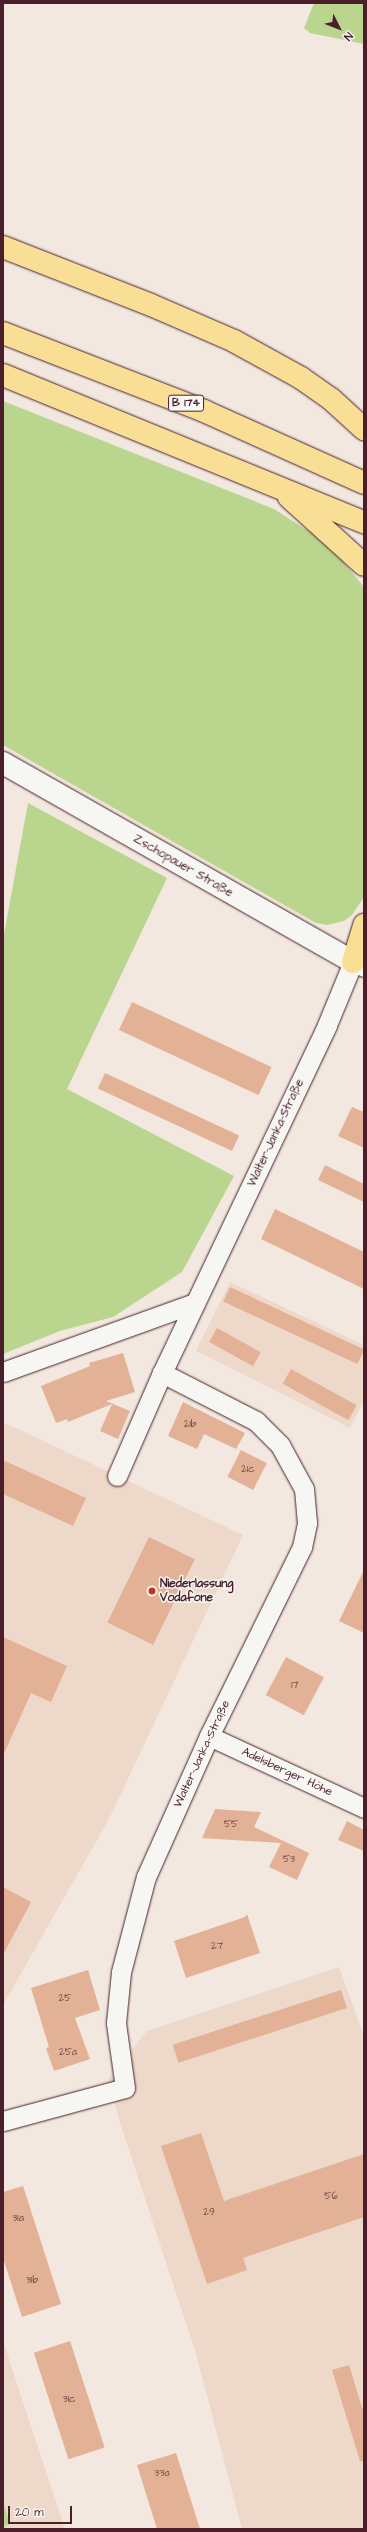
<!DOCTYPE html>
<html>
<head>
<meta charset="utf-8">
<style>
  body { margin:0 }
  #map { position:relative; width:367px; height:2532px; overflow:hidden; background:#f2e8df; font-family:"Architects Daughter",sans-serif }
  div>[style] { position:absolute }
  .built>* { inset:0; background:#eed8c9 }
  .green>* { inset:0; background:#bad58d }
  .building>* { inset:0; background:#e3b195; transform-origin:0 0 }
  .roads { filter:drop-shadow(0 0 1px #4a1f2b) drop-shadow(0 0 1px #4a1f2b) }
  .minor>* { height:19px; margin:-9.5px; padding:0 9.5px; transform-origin:9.5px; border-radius:9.5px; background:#f6f6f2 }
  .tertiary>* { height:22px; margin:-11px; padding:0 11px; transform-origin:11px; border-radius:11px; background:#f6f6f2 }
  .trunk>* { height:22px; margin:-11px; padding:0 11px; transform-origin:11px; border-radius:11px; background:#f9df96 }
  .dots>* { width:11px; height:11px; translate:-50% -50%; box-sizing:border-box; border:2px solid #f6f6f2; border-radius:50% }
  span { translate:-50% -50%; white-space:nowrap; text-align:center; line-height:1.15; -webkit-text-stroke:3px #f6f6f2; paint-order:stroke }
  .number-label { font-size:10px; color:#704446 }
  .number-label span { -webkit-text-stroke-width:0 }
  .shield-label span { padding:1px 3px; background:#f6f6f2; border:1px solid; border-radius:3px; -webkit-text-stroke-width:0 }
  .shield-label { font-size:11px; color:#4a1f2b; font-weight:700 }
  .street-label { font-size:12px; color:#4a1f2b }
  .poi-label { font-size:12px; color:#4a1f2b; font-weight:700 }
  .left { translate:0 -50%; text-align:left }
  .frame { position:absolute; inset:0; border:4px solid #4a1f2b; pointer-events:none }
  .north { position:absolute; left:319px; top:8px; width:40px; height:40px; -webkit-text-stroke:3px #f6f6f2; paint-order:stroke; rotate:132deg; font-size:11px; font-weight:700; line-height:16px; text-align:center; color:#4a1f2b }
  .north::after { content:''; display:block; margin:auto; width:14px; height:18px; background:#4a1f2b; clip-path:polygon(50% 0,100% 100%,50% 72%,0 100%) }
  .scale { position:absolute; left:8px; top:2506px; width:64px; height:18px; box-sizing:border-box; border:2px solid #4a1f2b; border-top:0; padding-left:5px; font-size:12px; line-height:14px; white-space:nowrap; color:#4a1f2b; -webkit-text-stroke:3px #f6f6f2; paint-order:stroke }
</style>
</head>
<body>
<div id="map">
  <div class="built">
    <i style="clip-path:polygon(230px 1282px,364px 1345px,364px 1400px,350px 1428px,196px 1351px)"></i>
    <i style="clip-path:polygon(3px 1422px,243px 1535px,109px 1819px,3px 2005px)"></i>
    <i style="clip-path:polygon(339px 1967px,364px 2036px,364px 2529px,242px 2529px,195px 2350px,120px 2123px,108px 2079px,147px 2031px)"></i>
    <i style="clip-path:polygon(3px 2341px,65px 2529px,3px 2529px)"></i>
  </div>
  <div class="green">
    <i style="clip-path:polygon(314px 3px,364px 3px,364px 44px,310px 33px,304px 28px)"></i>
    <i style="clip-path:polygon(3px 401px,274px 509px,313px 534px,340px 558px,364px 587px,364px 897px,352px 915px,344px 921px,327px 925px,316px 923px,3px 745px)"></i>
    <i style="clip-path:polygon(28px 803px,167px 878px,67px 1089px,234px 1176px,182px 1272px,113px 1317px,60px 1331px,3px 1354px,3px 940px)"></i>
    <i style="clip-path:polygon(3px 2502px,10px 2524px,3px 2527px)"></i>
  </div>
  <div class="building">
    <i style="left:132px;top:1002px;width:154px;height:31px;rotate:25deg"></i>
    <i style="left:105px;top:1073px;width:148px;height:17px;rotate:25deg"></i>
    <i style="clip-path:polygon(352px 1107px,364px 1112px,364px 1148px,338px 1136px)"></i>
    <i style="clip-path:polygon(325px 1165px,364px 1184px,364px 1202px,318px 1180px)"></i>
    <i style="clip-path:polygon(275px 1209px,364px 1252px,364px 1289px,261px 1239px)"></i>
    <i style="left:230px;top:1287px;width:148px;height:16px;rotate:25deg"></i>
    <i style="left:217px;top:1328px;width:50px;height:16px;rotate:29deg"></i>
    <i style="clip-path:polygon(123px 1353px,135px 1392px,106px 1401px,130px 1411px,118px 1439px,100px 1431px,112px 1404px,68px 1422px,67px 1419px,56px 1423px,41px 1386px,90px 1366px,89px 1363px)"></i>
    <i style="left:291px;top:1369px;width:75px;height:17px;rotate:29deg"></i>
    <i style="clip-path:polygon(183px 1402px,245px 1433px,236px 1449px,204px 1434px,197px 1449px,168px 1436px)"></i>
    <i style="left:241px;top:1450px;width:29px;height:30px;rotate:27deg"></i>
    <i style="clip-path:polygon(3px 1460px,86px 1498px,73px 1526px,3px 1494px)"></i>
    <i style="left:149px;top:1537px;width:51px;height:95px;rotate:26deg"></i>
    <i style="clip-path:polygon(364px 1570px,364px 1633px,339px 1621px)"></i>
    <i style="clip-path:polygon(3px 1637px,67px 1666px,51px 1702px,31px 1693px,3px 1756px)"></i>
    <i style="left:286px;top:1657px;width:43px;height:43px;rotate:28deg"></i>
    <i style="clip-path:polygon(215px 1809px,261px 1812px,254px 1827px,309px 1853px,297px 1880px,269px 1867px,281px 1843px,202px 1838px)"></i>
    <i style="clip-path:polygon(347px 1821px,364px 1830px,364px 1851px,338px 1840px)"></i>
    <i style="clip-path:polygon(3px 1887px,31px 1902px,3px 1955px)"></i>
    <i style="clip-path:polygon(247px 1914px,260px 1953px,186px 1978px,174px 1941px,245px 1917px)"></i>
    <i style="clip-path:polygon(88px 1970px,100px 2010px,75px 2018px,90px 2059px,54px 2071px,46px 2048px,49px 2047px,31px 1988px)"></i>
    <i style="left:341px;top:1990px;width:19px;height:177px;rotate:72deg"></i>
    <i style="clip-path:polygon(201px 2133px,224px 2201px,364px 2154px,364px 2217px,243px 2258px,247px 2270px,207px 2284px,161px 2146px)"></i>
    <i style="clip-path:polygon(23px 2186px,61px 2304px,22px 2317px,3px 2258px,3px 2192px)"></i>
    <i style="left:70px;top:2341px;width:112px;height:38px;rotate:72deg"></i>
    <i style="clip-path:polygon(349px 2365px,364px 2414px,364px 2461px,360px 2461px,332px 2370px)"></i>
    <i style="clip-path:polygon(176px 2453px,200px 2529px,157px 2529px,137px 2465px)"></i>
  </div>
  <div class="roads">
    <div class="minor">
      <i style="left:3px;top:1372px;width:204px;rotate:-19.8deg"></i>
      <i style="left:117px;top:1476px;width:112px;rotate:-66.4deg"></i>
      <i style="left:209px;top:1736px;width:171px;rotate:24.9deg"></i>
      <i style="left:3px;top:2121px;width:126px;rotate:-15.1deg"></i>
      <i style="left:125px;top:2088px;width:66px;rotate:-97.9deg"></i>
      <i style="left:116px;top:2023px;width:51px;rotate:-84.4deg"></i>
      <i style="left:121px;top:1972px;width:98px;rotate:-75.3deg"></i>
      <i style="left:146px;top:1877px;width:154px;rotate:-65.9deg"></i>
      <i style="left:209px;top:1736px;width:211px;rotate:-63.8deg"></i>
      <i style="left:302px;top:1547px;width:25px;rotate:-78deg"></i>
      <i style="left:307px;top:1523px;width:34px;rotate:-95deg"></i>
      <i style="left:304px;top:1489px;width:50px;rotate:-118.6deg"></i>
      <i style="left:280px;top:1445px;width:34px;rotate:-135deg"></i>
      <i style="left:256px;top:1421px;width:106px;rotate:-152.9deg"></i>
      <i style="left:162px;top:1373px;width:385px;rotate:-64.6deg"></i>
      <i style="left:327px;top:1025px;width:68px;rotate:-67.6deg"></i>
      <i style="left:353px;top:962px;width:12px;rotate:24deg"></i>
    </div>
    <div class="tertiary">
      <i style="left:3px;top:763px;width:403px;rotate:29.6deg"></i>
    </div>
    <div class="trunk">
      <i style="left:3px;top:247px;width:159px;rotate:21.4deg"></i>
      <i style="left:151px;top:305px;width:90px;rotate:23.4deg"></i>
      <i style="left:234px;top:341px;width:77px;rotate:28.9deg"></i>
      <i style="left:301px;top:378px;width:37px;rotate:35deg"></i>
      <i style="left:331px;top:399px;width:45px;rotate:42.3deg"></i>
      <i style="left:3px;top:333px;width:216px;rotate:21.2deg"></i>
      <i style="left:204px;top:411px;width:175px;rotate:24.2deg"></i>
      <i style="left:3px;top:375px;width:390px;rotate:22.2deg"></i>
      <i style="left:289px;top:497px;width:101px;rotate:42.2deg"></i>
      <i style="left:353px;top:962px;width:39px;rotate:-73deg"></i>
    </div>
  </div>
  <div class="dots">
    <i style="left:152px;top:1591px;background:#c8321e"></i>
  </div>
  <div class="number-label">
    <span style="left:190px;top:1425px">21b</span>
    <span style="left:248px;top:1470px">21c</span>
    <span style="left:295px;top:1686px">17</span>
    <span style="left:231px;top:1825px">55</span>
    <span style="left:289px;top:1860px">53</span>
    <span style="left:217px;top:1947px">27</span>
    <span style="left:65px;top:1999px">25</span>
    <span style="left:68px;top:2053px">25a</span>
    <span style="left:331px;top:2197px">56</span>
    <span style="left:209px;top:2213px">29</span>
    <span style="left:18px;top:2219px">31a</span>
    <span style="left:32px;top:2281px">31b</span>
    <span style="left:69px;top:2400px">31c</span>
    <span style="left:162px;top:2474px">33a</span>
  </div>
  <div class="shield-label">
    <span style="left:186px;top:403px">B 174</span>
  </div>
  <div class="street-label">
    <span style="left:183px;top:866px;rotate:30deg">Zschopauer Straße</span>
    <span style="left:276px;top:1133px;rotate:-65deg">Walter-Janka-Straße</span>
    <span style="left:202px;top:1754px;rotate:-65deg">Walter-Janka-Straße</span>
    <span style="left:287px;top:1772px;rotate:25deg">Adelsberger Höhe</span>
  </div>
  <div class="poi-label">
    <span class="left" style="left:160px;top:1591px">Niederlassung<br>Vodafone</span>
  </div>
  <div class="frame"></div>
  <div class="north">N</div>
  <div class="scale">20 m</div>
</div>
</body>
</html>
